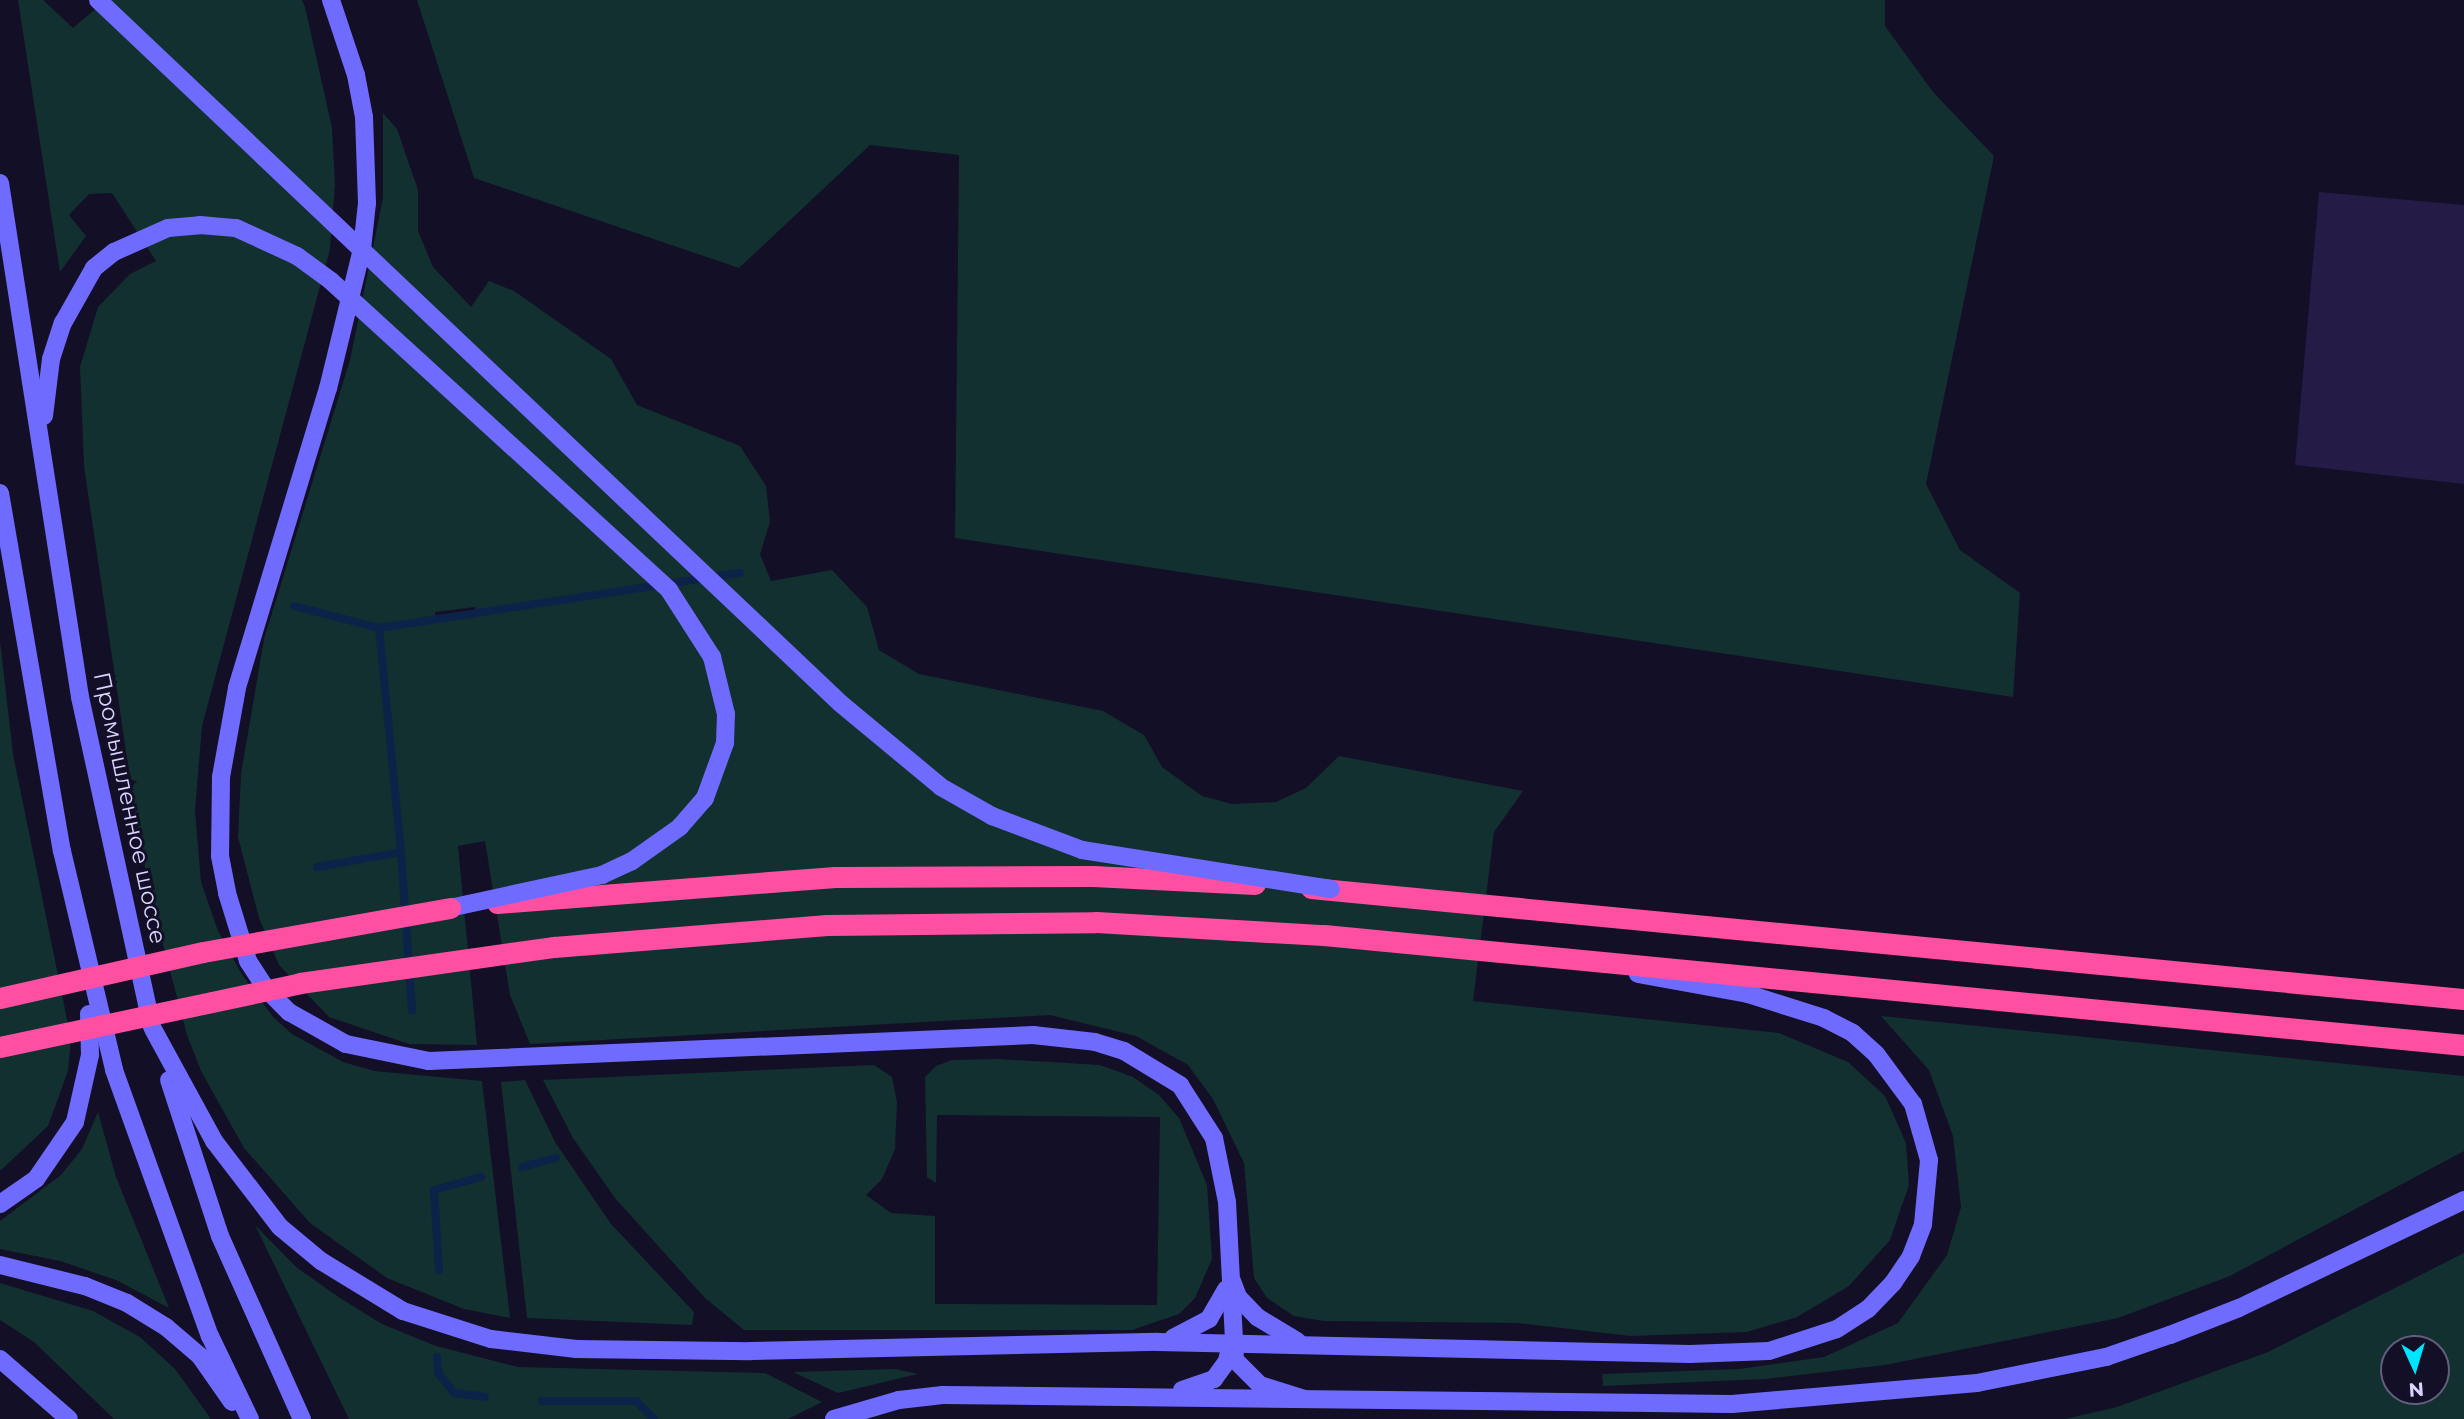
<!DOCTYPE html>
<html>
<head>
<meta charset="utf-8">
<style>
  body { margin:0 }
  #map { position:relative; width:2464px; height:1419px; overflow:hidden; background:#130f26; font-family:Montserrat,sans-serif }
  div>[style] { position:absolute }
  .green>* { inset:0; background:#12302f }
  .stream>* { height:8px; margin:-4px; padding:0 4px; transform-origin:4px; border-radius:4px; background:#0c2248 }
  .building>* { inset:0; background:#241b47 }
  .secondary>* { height:18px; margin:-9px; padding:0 9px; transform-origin:9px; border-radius:9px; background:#6f6bff }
  .highway>* { height:21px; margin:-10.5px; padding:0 10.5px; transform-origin:10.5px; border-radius:10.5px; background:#ff4fa3 }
  .secondary-bridge>* { height:18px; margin:-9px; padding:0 9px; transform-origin:9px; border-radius:9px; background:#6f6bff }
  .highway-bridge>* { height:21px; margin:-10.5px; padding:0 10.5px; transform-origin:10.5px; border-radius:10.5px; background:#ff4fa3 }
  span { translate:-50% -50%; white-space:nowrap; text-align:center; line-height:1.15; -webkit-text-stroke:6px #130f26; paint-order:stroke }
  .street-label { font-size:23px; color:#d9d4ff }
  .north { position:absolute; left:2380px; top:1335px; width:70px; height:70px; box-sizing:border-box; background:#130f26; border:2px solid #625e7d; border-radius:50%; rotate:176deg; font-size:19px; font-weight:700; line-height:28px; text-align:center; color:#d9d4ff }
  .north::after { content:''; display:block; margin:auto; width:24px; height:32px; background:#00e5ff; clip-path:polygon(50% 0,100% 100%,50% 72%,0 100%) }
</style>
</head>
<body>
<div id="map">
  <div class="green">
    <i style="clip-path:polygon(18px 0,43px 0,73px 28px,106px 0,302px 0,305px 7px,332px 128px,335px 184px,330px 249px,202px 726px,195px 810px,201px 882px,218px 931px,241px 973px,273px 1017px,292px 1034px,343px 1062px,374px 1071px,482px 1081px,510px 1318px,464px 1309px,387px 1278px,310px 1223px,244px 1148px,201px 1071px,187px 1035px,150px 895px,134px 806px,84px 466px,80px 367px,98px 307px,130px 274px,156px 261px,112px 193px,89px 194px,69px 215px,86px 236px,60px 272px)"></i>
    <i style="clip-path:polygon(417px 0,1885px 0,1885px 26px,1933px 92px,1994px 156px,1926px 484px,1960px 550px,2020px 593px,2013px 697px,955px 538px,959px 155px,870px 145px,739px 268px,474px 178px)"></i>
    <i style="clip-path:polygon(evenodd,383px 113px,397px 129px,418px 190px,418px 231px,433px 267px,471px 307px,489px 281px,514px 291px,611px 359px,637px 405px,740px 446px,766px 486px,770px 522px,760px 554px,771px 581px,832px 570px,867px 607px,879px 650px,919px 674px,1103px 711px,1144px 735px,1162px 767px,1202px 796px,1232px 804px,1276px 802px,1306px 788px,1339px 756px,1523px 791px,1494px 832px,1473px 1001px,1779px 1033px,1848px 1062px,1885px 1096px,1906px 1143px,1909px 1185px,1890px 1240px,1849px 1286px,1797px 1317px,1747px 1332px,1631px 1336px,1517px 1323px,1324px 1321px,1294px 1316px,1267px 1298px,1254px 1278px,1244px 1163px,1213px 1099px,1188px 1065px,1136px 1036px,1050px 1015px,530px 1044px,510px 995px,485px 841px,458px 846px,477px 1045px,409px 1044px,329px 1017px,279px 965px,259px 918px,238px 837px,241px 774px,264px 639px,350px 360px,383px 198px,383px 113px,475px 607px,476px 617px,436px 621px,435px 612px,475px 607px)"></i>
    <i style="clip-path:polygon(0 641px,13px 754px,71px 1039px,68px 1071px,48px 1126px,0 1171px)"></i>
    <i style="clip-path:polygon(1881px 1016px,2464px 1076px,2464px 1151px,2230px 1276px,2118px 1318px,1885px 1365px,1765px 1379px,1603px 1386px,1602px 1374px,1739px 1369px,1824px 1357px,1898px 1323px,1947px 1255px,1961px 1207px,1953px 1136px,1929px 1070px)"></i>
    <i style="clip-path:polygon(999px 1059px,1100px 1065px,1133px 1077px,1159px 1095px,1179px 1118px,1207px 1185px,1212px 1259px,1195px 1298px,1179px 1314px,1132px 1330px,744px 1330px,705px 1298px,615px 1198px,573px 1138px,543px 1080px,874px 1065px,892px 1077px,897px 1102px,895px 1149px,882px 1179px,866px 1195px,891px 1213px,935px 1216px,935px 1304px,1157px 1305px,1160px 1117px,937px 1115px,936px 1183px,927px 1177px,925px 1077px,936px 1066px,952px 1060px)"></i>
    <i style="clip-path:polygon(525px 1080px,555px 1142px,611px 1224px,694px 1312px,692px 1325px,527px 1318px,501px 1082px)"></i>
    <i style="clip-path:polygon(98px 1112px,116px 1177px,169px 1308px,116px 1280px,60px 1261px,0 1249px,0 1221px,61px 1175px,82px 1149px)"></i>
    <i style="clip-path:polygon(255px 1225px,296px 1267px,340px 1298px,382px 1324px,436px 1346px,518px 1367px,765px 1373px,822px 1402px,788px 1419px,349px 1419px)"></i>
    <i style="clip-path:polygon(evenodd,2464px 1253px,2464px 1419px,2065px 1419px,2117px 1407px,2268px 1352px,2464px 1253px,2394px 1349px,2436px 1349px,2436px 1391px,2394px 1391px,2394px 1349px)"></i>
    <i style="clip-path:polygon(0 1283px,93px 1311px,140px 1337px,175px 1369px,211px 1419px,114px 1419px,34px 1342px,0 1320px)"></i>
    <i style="clip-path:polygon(895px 1369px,918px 1374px,838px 1393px,793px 1372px)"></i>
  </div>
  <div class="stream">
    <i style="left:294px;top:606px;width:88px;rotate:14.5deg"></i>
    <i style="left:379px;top:628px;width:365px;rotate:-8.7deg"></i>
    <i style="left:401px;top:852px;width:159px;rotate:86deg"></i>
    <i style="left:317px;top:867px;width:85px;rotate:-10.1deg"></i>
    <i style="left:401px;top:852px;width:225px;rotate:-95.6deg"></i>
    <i style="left:522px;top:1167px;width:35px;rotate:-15deg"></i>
    <i style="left:439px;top:1270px;width:80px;rotate:-93.6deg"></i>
    <i style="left:434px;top:1190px;width:49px;rotate:-15.5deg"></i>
    <i style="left:437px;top:1357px;width:16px;rotate:86deg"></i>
    <i style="left:438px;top:1373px;width:26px;rotate:51deg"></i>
    <i style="left:454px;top:1393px;width:31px;rotate:7deg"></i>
    <i style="left:542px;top:1401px;width:94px"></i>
    <i style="left:636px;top:1401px;width:25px;rotate:45deg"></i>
  </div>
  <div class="building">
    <i style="clip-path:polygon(2319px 192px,2464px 205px,2464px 484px,2295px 465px)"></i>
  </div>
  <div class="secondary">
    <i style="left:331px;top:0;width:79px;rotate:71.6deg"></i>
    <i style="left:356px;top:75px;width:43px;rotate:79.2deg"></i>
    <i style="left:364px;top:117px;width:86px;rotate:88deg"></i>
    <i style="left:367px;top:203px;width:46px;rotate:96.2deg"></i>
    <i style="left:362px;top:249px;width:143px;rotate:103.7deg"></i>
    <i style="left:328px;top:388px;width:313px;rotate:106.9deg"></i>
    <i style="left:237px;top:688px;width:90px;rotate:100.2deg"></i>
    <i style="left:221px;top:777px;width:79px;rotate:90.7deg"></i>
    <i style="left:220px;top:856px;width:38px;rotate:79deg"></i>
    <i style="left:227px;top:893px;width:71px;rotate:72.8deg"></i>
    <i style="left:248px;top:961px;width:33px;rotate:57deg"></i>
    <i style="left:266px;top:989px;width:33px;rotate:45deg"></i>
    <i style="left:289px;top:1012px;width:65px;rotate:29.3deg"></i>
    <i style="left:346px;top:1044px;width:85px;rotate:11.6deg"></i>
    <i style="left:429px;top:1061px;width:605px;rotate:-2.46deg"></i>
    <i style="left:1033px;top:1035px;width:62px;rotate:6.4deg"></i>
    <i style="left:1095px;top:1042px;width:30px;rotate:17deg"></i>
    <i style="left:1124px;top:1051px;width:66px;rotate:31.3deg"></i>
    <i style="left:1180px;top:1085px;width:63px;rotate:57.3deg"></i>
    <i style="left:1214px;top:1138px;width:65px;rotate:78.5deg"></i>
    <i style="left:1227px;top:1202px;width:158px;rotate:87.1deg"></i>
    <i style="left:1235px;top:1360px;width:35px;rotate:45deg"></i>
    <i style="left:1260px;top:1385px;width:47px;rotate:17.3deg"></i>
    <i style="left:0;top:183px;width:520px;rotate:81.15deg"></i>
    <i style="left:80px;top:697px;width:337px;rotate:77.7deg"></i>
    <i style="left:44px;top:416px;width:57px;rotate:-83deg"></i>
    <i style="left:51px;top:359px;width:38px;rotate:-72deg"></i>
    <i style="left:63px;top:323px;width:63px;rotate:-60.6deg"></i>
    <i style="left:94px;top:268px;width:26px;rotate:-39deg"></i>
    <i style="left:0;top:493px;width:363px;rotate:80.2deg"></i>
    <i style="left:62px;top:851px;width:225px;rotate:76.6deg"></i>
    <i style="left:114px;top:1070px;width:283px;rotate:70.2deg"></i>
    <i style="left:210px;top:1336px;width:92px;rotate:64.3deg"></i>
    <i style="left:153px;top:1029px;width:128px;rotate:61.4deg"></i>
    <i style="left:214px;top:1141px;width:108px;rotate:52.5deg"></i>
    <i style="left:280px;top:1227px;width:53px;rotate:39.7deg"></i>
    <i style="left:321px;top:1261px;width:96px;rotate:31.4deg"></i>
    <i style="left:403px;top:1311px;width:92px;rotate:17.7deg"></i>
    <i style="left:491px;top:1339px;width:86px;rotate:6.7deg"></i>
    <i style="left:576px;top:1349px;width:175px;rotate:0.7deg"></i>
    <i style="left:751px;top:1351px;width:407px;rotate:-1.3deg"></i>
    <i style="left:1158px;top:1342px;width:532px;rotate:1.29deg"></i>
    <i style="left:1690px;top:1354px;width:79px;rotate:-2.2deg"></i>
    <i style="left:1769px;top:1351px;width:71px;rotate:-17.9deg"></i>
    <i style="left:1837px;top:1329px;width:37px;rotate:-33deg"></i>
    <i style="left:1868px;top:1309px;width:36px;rotate:-46deg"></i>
    <i style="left:1893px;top:1283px;width:32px;rotate:-56deg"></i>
    <i style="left:1911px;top:1256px;width:34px;rotate:-69deg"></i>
    <i style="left:1923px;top:1224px;width:64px;rotate:-84.6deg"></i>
    <i style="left:1929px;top:1160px;width:58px;rotate:-105.9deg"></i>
    <i style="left:1913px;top:1104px;width:62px;rotate:-126.5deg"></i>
    <i style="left:1876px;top:1054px;width:31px;rotate:-138deg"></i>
    <i style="left:1853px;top:1033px;width:33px;rotate:-153deg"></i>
    <i style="left:1824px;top:1018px;width:80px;rotate:-162.5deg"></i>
    <i style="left:1748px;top:994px;width:112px;rotate:-169.7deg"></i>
    <i style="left:169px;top:1080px;width:164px;rotate:71.9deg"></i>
    <i style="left:220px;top:1236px;width:201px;rotate:65.9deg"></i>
    <i style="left:0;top:1204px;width:44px;rotate:-34.8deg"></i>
    <i style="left:36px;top:1179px;width:69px;rotate:-55.6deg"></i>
    <i style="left:75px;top:1122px;width:69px;rotate:-77.4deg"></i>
    <i style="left:90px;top:1055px;width:41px;rotate:-91.4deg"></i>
    <i style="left:0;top:1265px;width:88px;rotate:13.9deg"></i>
    <i style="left:85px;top:1286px;width:45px;rotate:22deg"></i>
    <i style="left:127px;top:1303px;width:46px;rotate:31.6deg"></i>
    <i style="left:166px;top:1327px;width:45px;rotate:40.5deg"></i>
    <i style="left:200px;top:1356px;width:56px;rotate:55.2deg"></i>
    <i style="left:1232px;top:1281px;width:17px;rotate:69deg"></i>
    <i style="left:1238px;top:1297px;width:28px;rotate:46deg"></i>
    <i style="left:1257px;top:1317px;width:47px;rotate:31deg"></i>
    <i style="left:1173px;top:1338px;width:41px;rotate:-27.8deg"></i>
    <i style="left:1209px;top:1319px;width:34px;rotate:-60deg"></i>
    <i style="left:0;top:1359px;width:91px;rotate:41deg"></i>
    <i style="left:1182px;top:1390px;width:34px;rotate:-19deg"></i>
    <i style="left:1214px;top:1379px;width:22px;rotate:-54deg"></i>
    <i style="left:1227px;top:1361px;width:17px;rotate:-77deg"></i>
    <i style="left:834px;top:1419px;width:68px;rotate:-16.3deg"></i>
    <i style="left:899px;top:1400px;width:44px;rotate:-6.5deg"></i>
    <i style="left:943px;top:1395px;width:789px;rotate:0.65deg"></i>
    <i style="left:1732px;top:1404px;width:246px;rotate:-4.9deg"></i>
    <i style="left:1977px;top:1383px;width:132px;rotate:-11.4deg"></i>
    <i style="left:2106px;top:1357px;width:68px;rotate:-19deg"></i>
    <i style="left:2170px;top:1335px;width:74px;rotate:-21.4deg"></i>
    <i style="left:2239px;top:1308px;width:250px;rotate:-25.6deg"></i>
  </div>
  <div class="highway">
    <i style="left:1311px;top:888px;width:1158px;rotate:5.5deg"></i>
    <i style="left:497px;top:903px;width:339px;rotate:-4.4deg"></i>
    <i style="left:835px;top:877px;width:258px;rotate:-0.2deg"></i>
    <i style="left:1093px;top:876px;width:162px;rotate:2.8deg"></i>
    <i style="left:1096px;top:922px;width:228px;rotate:3.3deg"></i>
    <i style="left:1324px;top:935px;width:1145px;rotate:5.51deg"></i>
  </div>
  <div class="secondary-bridge">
    <i style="left:98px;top:0;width:1022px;rotate:43.45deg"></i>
    <i style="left:840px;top:703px;width:131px;rotate:39.7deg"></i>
    <i style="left:941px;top:787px;width:59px;rotate:29.6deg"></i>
    <i style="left:992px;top:816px;width:96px;rotate:20.7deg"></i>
    <i style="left:1082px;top:850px;width:252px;rotate:8.9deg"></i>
    <i style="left:114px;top:252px;width:59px;rotate:-24deg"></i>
    <i style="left:168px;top:228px;width:32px;rotate:-5deg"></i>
    <i style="left:200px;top:225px;width:36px;rotate:5deg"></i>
    <i style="left:236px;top:228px;width:67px;rotate:24.7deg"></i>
    <i style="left:297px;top:256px;width:42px;rotate:36.3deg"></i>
    <i style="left:331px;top:281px;width:458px;rotate:42.4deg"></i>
    <i style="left:669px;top:590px;width:80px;rotate:57.3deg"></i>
    <i style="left:712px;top:657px;width:59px;rotate:76.2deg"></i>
    <i style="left:726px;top:714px;width:29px;rotate:92deg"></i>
    <i style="left:725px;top:743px;width:59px;rotate:110deg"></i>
    <i style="left:705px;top:798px;width:38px;rotate:131deg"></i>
    <i style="left:680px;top:827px;width:59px;rotate:144.7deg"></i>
    <i style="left:632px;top:861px;width:33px;rotate:155deg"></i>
    <i style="left:602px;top:875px;width:156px;rotate:167.8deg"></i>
  </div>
  <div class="highway-bridge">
    <i style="left:0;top:998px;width:208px;rotate:-12.8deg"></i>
    <i style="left:203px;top:952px;width:251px;rotate:-10.1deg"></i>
    <i style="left:0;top:1047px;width:307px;rotate:-12deg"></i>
    <i style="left:300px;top:983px;width:257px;rotate:-8.1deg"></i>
    <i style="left:554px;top:947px;width:274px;rotate:-4.6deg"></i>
    <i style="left:827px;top:925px;width:269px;rotate:-0.6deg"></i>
  </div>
  <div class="street-label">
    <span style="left:130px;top:808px;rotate:78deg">Промышленное шоссе</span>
  </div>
  <div class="north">N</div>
</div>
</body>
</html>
